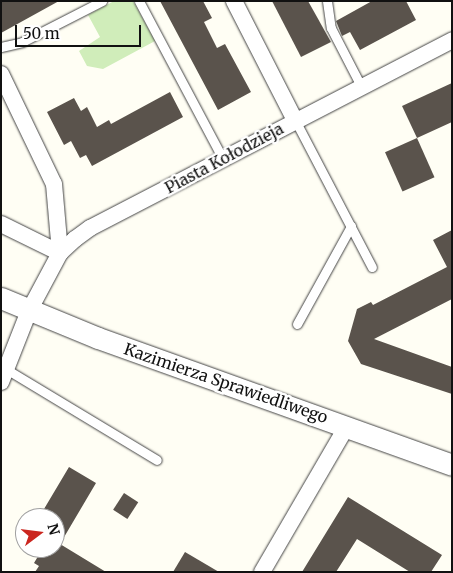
<!DOCTYPE html>
<html>
<head>
<meta charset="utf-8">
<style>
  body { margin:0 }
  #map { position:relative; width:453px; height:573px; overflow:hidden; background:#fffef4; font-family:Merriweather,serif }
  div>[style] { position:absolute }
  .green>* { inset:0; background:#d0edba }
  .building>* { inset:0; background:#5a534c; transform-origin:0 0 }
  .roads { filter:drop-shadow(0 0 1px #444) drop-shadow(0 0 1px #444) }
  .service>* { height:9px; margin:-4.5px; padding:0 4.5px; transform-origin:4.5px; border-radius:4.5px; background:#fff }
  .minor>* { height:16px; margin:-8px; padding:0 8px; transform-origin:8px; border-radius:8px; background:#fff }
  .tertiary>* { height:21px; margin:-10.5px; padding:0 10.5px; transform-origin:10.5px; border-radius:10.5px; background:#fff }
  span { translate:-50% -50%; white-space:nowrap; text-align:center; line-height:1.15; -webkit-text-stroke:5px #fff; paint-order:stroke }
  .street-label { font-size:16px; color:#111 }
  .frame { position:absolute; inset:0; border:2px solid #111; pointer-events:none }
  .north { position:absolute; left:15px; top:508px; width:50px; height:50px; box-sizing:border-box; background:#fff; border:1px solid #a0a0a0; border-radius:50%; rotate:75deg; font-size:14px; font-weight:700; line-height:20px; text-align:center; color:#111 }
  .north::after { content:''; display:block; margin:auto; width:18px; height:22px; background:#cb261f; clip-path:polygon(50% 0,100% 100%,50% 72%,0 100%) }
  .scale { position:absolute; left:15px; top:25px; width:126px; height:22px; box-sizing:border-box; border:2px solid #111; border-top:0; padding-left:6px; font-size:15px; line-height:18px; white-space:nowrap; color:#111; -webkit-text-stroke:4px #fff; paint-order:stroke }
</style>
</head>
<body>
<div id="map">
  <div class="green">
    <i style="clip-path:polygon(114px 1px,133px 1px,155px 41px,103px 69px,87px 66px,79px 51px,100px 37px,88px 15px)"></i>
  </div>
  <div class="building">
    <i style="clip-path:polygon(1px 1px,59px 1px,1px 33px)"></i>
    <i style="clip-path:polygon(160px 1px,203px 1px,212px 18px,204px 22px,217px 48px,225px 44px,251px 92px,218px 110px)"></i>
    <i style="clip-path:polygon(272px 1px,308px 1px,331px 42px,301px 57px)"></i>
    <i style="clip-path:polygon(372px 1px,406px 1px,416px 20px,360px 50px,350px 32px,342px 36px,336px 21px)"></i>
    <i style="clip-path:polygon(452px 83px,452px 122px,417px 138px,402px 106px)"></i>
    <i style="clip-path:polygon(170px 92px,183px 117px,92px 166px,86px 155px,80px 158px,71px 141px,64px 145px,47px 112px,74px 98px,81px 111px,87px 107px,97px 127px,109px 120px,111px 124px)"></i>
    <i style="left:417px;top:138px;width:43px;height:35px;rotate:66deg"></i>
    <i style="clip-path:polygon(452px 230px,452px 299px,374px 339px,452px 367px,452px 394px,361px 364px,348px 341px,357px 309px,371px 302px,373px 305px,447px 267px,433px 240px)"></i>
    <i style="clip-path:polygon(69px 467px,96px 483px,60px 544px,106px 572px,35px 572px,39px 566px,34px 563px,43px 548px,55px 548px,55px 518px,44px 518px,48px 512px,44px 509px)"></i>
    <i style="left:124px;top:493px;width:17px;height:20px;rotate:33deg"></i>
    <i style="clip-path:polygon(348px 497px,442px 555px,431px 572px,410px 572px,357px 539px,336px 572px,302px 572px)"></i>
    <i style="clip-path:polygon(185px 552px,219px 572px,173px 572px)"></i>
  </div>
  <div class="roads">
    <div class="service">
      <i style="left:139px;top:1px;width:179px;rotate:62deg"></i>
      <i style="left:327px;top:1px;width:27px;rotate:82deg"></i>
      <i style="left:331px;top:28px;width:65px;rotate:62.7deg"></i>
      <i style="left:1px;top:47px;width:22px;rotate:-13deg"></i>
      <i style="left:22px;top:42px;width:90px;rotate:-27.1deg"></i>
      <i style="left:295px;top:120px;width:166px;rotate:62.4deg"></i>
      <i style="left:297px;top:324px;width:112px;rotate:-61.1deg"></i>
      <i style="left:6px;top:369px;width:176px;rotate:31.1deg"></i>
    </div>
    <div class="minor">
      <i style="left:234px;top:1px;width:134px;rotate:62.9deg"></i>
      <i style="left:1px;top:74px;width:122px;rotate:64.3deg"></i>
      <i style="left:54px;top:184px;width:69px;rotate:85deg"></i>
      <i style="left:1px;top:224px;width:66px;rotate:26.2deg"></i>
      <i style="left:1px;top:382px;width:76px;rotate:-68.5deg"></i>
      <i style="left:29px;top:311px;width:66px;rotate:-61.9deg"></i>
      <i style="left:60px;top:253px;width:21px;rotate:-43deg"></i>
      <i style="left:75px;top:239px;width:19px;rotate:-36deg"></i>
      <i style="left:90px;top:228px;width:408px;rotate:-27.4deg"></i>
      <i style="left:262px;top:572px;width:169px;rotate:-59.8deg"></i>
    </div>
    <div class="tertiary">
      <i style="left:1px;top:298px;width:105px;rotate:22.4deg"></i>
      <i style="left:98px;top:338px;width:376px;rotate:19.7deg"></i>
    </div>
  </div>
  <div class="street-label">
    <span style="left:224px;top:158px;rotate:-28deg">Piasta Kołodzieja</span>
    <span style="left:226px;top:383px;rotate:19deg">Kazimierza Sprawiedliwego</span>
  </div>
  <div class="frame"></div>
  <div class="north">N</div>
  <div class="scale">50 m</div>
</div>
</body>
</html>
